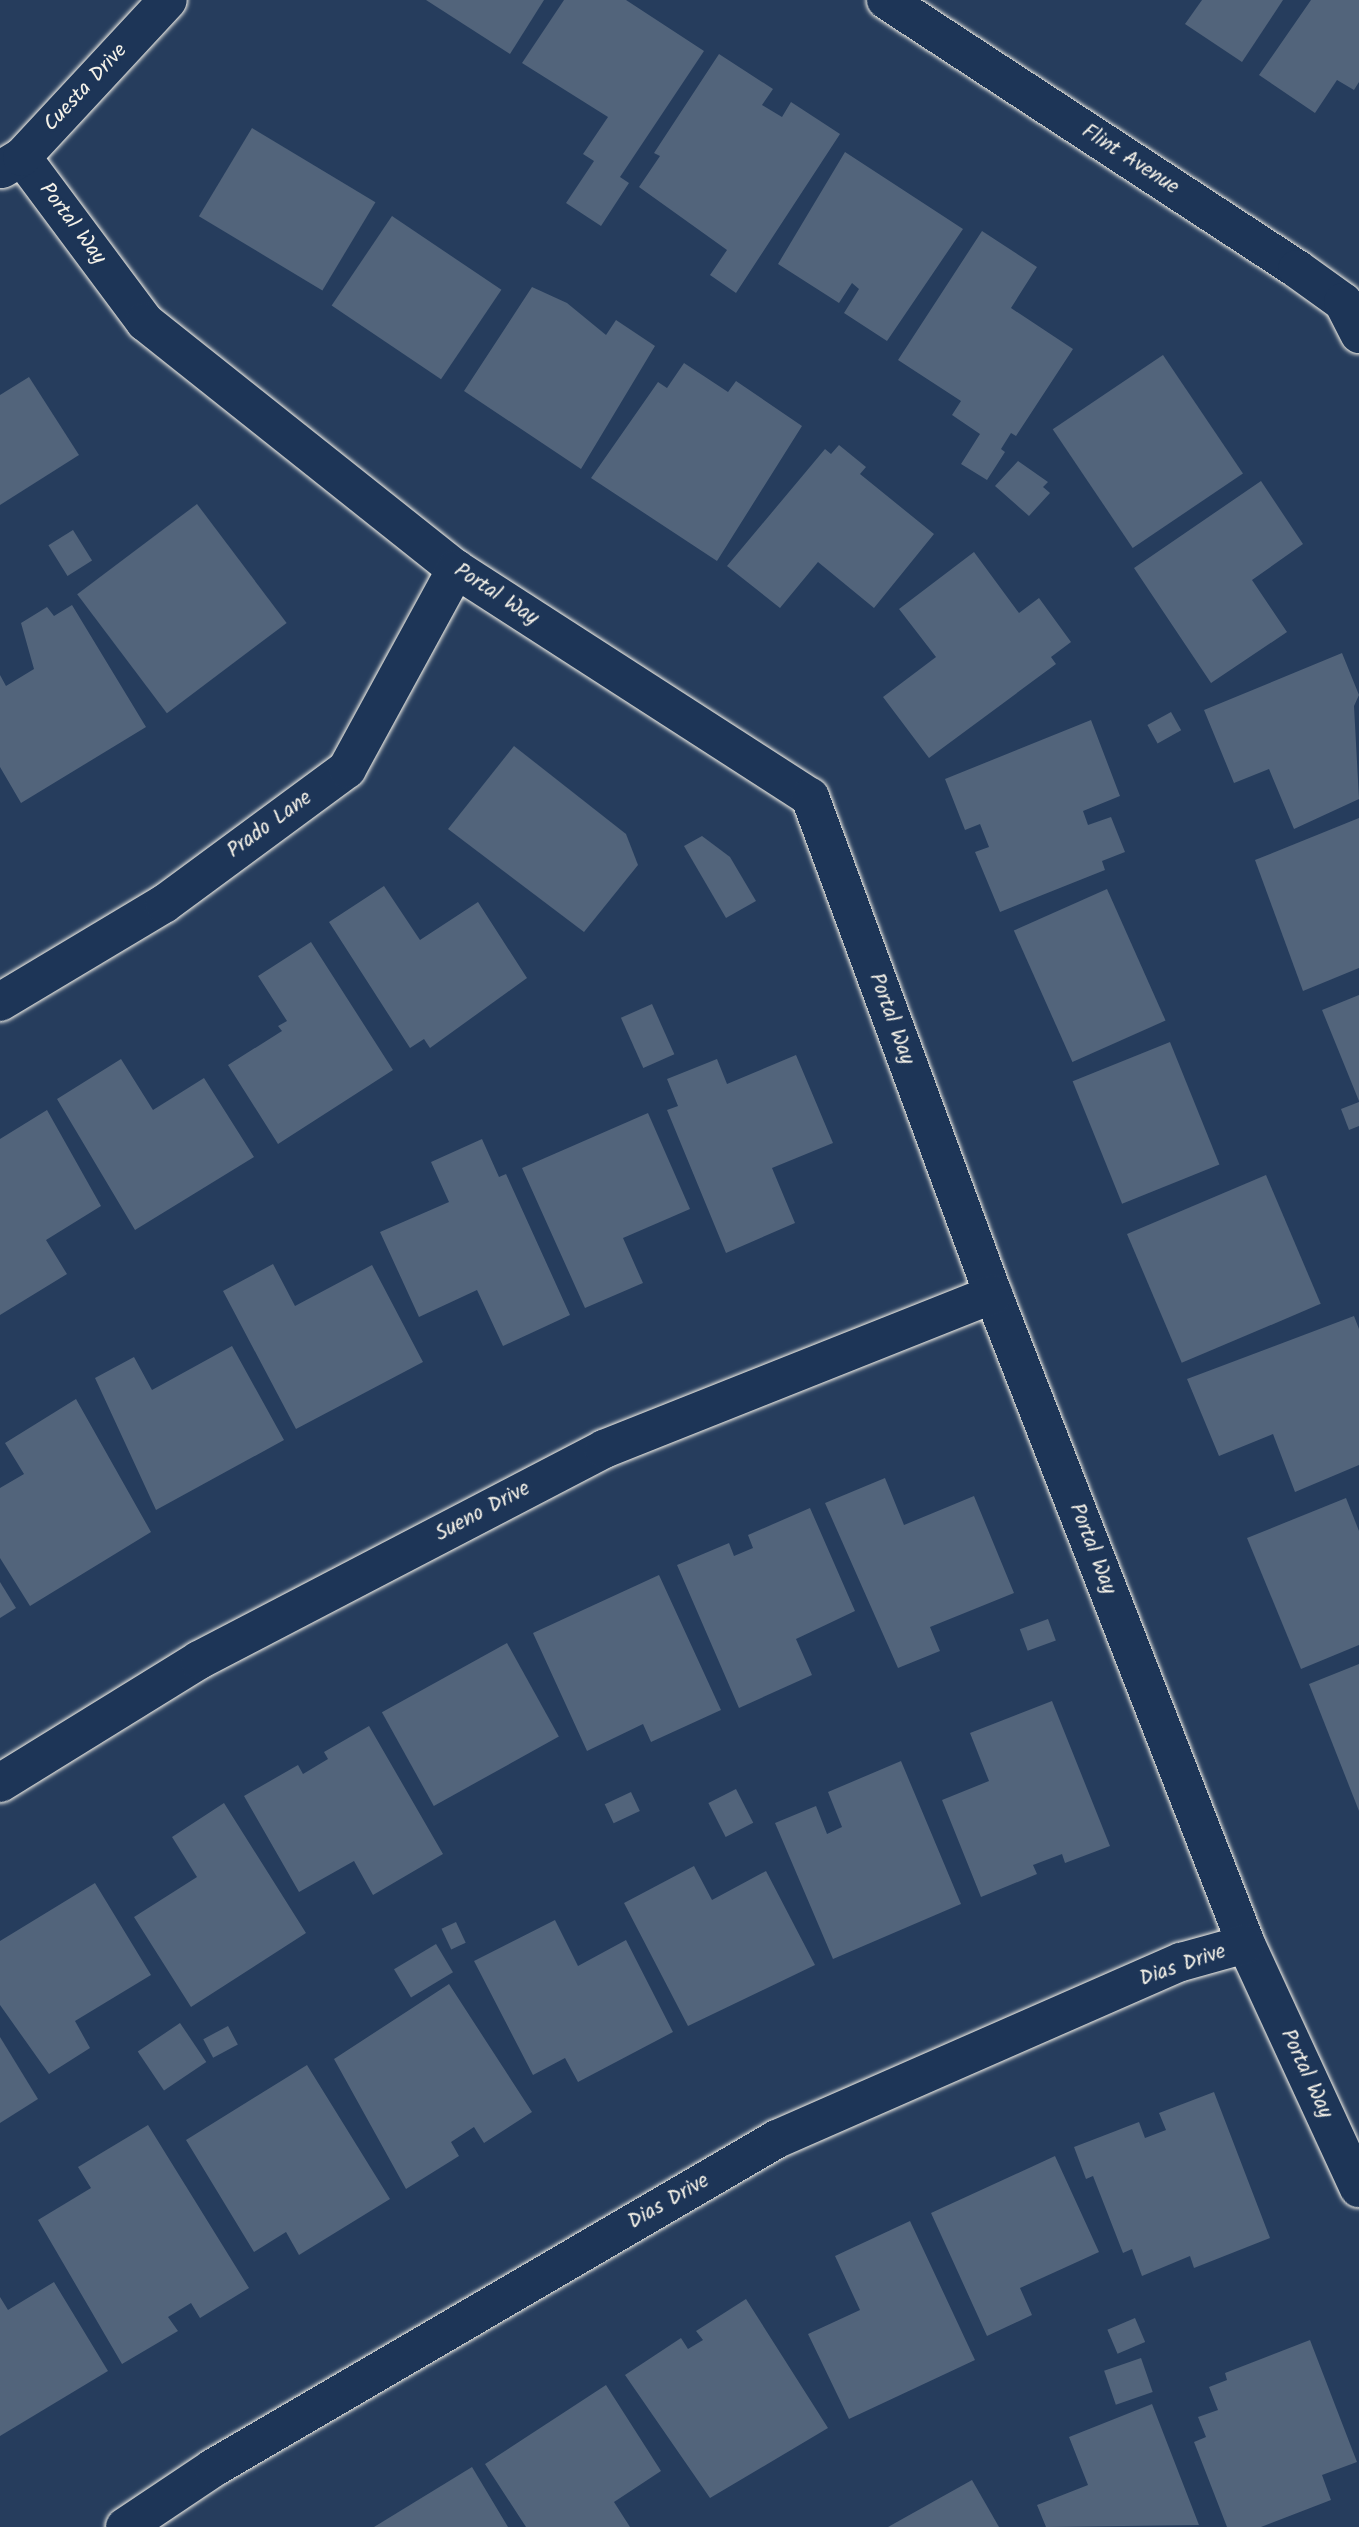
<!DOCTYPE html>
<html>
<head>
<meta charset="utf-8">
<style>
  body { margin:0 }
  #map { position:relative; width:1359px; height:2527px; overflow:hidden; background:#263d5d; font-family:Kalam,sans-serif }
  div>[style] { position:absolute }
  .building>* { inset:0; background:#52647b; transform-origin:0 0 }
  .roads { filter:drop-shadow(0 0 2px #f4f1e8) drop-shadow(0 0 2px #f4f1e8) }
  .minor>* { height:38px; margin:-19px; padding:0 19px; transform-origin:19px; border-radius:19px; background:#1d3557 }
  span { translate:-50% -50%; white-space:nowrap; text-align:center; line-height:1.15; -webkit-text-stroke:5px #1d3557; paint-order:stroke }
  .street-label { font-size:21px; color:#f4f1e8 }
</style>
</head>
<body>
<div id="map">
  <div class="building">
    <i style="clip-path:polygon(426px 0,544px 0,510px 54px)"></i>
    <i style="clip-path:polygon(564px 0,626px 0,704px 51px,620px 177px,629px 183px,601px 226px,566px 203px,594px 161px,583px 154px,608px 117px,522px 63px)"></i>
    <i style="clip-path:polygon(1202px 0,1283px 0,1242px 62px,1185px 24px)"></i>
    <i style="clip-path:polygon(1311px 0,1359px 0,1359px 82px,1354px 90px,1337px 80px,1315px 113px,1259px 75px)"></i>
    <i style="clip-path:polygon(719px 54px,773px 89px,762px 105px,782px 117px,791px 102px,840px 134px,736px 293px,710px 275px,727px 250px,639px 187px,660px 156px,654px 153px)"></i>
    <i style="left:252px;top:128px;width:144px;height:103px;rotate:31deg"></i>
    <i style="clip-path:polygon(845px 152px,963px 229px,887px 341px,844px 313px,859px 289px,852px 283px,839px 303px,778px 264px)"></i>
    <i style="left:392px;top:216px;width:132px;height:108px;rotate:34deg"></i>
    <i style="clip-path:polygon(982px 231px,1037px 267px,1011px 308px,1073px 349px,1016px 436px,1011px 433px,1001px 449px,1005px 452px,987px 480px,961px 464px,980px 434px,952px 415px,961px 401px,898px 360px)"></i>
    <i style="clip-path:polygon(532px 287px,567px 303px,606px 335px,616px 320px,655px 346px,581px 469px,464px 391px)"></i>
    <i style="left:1163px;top:355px;width:143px;height:133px;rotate:56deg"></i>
    <i style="clip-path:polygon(684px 363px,728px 392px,736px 381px,802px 426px,717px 561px,591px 478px,658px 382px,667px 388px)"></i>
    <i style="clip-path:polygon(29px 377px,79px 455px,0 505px,0 395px)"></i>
    <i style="clip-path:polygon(839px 445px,866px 467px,860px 474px,934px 534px,874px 608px,818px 562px,780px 608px,727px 566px,825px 449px,831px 454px)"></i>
    <i style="clip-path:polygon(1018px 461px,1048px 482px,1043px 487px,1050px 493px,1029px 516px,995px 486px)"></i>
    <i style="clip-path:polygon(1261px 481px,1303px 544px,1252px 580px,1287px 632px,1211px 683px,1134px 568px)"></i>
    <i style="left:197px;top:504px;width:149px;height:150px;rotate:53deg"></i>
    <i style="left:73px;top:530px;width:36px;height:29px;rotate:58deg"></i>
    <i style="clip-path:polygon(974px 552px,1019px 613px,1039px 598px,1071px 642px,1051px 657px,1056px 664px,929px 758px,883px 697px,936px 657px,899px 609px)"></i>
    <i style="clip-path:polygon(72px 605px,146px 727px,21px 803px,0 767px,0 675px,6px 686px,34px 669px,21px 623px,47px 607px,54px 616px)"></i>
    <i style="clip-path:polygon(1342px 653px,1359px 695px,1354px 706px,1359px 799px,1294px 829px,1269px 769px,1234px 783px,1204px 710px)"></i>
    <i style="left:1171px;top:712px;width:21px;height:27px;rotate:61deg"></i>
    <i style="clip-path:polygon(1091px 720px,1120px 796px,1083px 811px,1088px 825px,1111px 817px,1125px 852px,1102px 861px,1105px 870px,1000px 912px,975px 852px,989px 847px,980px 824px,965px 830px,945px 779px)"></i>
    <i style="clip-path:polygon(514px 746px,626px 834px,638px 865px,584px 932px,448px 829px)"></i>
    <i style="clip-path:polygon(1359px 818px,1359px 968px,1303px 991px,1255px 860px)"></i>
    <i style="clip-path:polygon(702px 836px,730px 857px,756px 901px,726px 918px,684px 846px)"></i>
    <i style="clip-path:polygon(384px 886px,420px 940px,478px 902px,527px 978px,430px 1048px,424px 1039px,410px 1048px,329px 922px)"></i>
    <i style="left:1107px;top:889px;width:144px;height:102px;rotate:66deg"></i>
    <i style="clip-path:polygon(311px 942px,393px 1070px,278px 1144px,228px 1065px,282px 1031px,278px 1026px,287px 1021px,258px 976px)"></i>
    <i style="clip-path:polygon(1359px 995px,1359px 1101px,1322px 1010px)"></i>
    <i style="left:652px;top:1004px;width:55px;height:34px;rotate:66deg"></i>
    <i style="left:1170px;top:1042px;width:132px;height:105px;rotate:68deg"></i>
    <i style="clip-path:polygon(796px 1055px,833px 1143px,772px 1168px,795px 1223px,726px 1253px,667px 1110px,678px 1106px,667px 1079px,717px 1059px,727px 1084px)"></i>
    <i style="clip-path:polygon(121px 1059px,153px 1110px,204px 1078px,254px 1157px,135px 1230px,57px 1099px)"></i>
    <i style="clip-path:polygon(1359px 1102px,1359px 1126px,1349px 1130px,1341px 1109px)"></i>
    <i style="clip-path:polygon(47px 1110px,101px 1206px,46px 1240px,67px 1274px,0 1315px,0 1139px)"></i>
    <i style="clip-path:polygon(648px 1113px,690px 1209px,623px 1238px,643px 1283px,585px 1308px,522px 1168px)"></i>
    <i style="clip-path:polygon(482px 1139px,499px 1177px,506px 1174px,570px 1315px,503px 1346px,477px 1290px,419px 1317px,380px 1232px,449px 1202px,431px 1162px)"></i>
    <i style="left:1266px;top:1175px;width:140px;height:151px;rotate:67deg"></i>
    <i style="clip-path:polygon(273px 1264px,295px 1306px,372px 1265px,423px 1362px,296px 1429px,223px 1291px)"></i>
    <i style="clip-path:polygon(1354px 1316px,1359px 1329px,1359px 1465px,1295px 1492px,1273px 1434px,1219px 1456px,1187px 1379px)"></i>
    <i style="clip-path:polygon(232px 1346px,284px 1440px,156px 1510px,95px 1378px,134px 1357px,152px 1390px)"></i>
    <i style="clip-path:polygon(76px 1399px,151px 1532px,30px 1606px,0 1558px,0 1488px,24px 1474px,5px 1443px)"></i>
    <i style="clip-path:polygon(885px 1478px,904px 1525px,974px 1496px,1014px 1593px,930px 1627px,940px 1651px,898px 1668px,825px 1503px)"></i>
    <i style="clip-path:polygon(1346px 1498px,1359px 1531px,1359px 1645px,1301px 1669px,1247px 1538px)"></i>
    <i style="clip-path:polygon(810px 1508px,855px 1611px,796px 1639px,812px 1675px,739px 1708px,677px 1565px,729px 1543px,734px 1556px,753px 1548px,748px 1535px)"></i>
    <i style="clip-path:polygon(659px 1575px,721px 1710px,651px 1742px,643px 1724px,587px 1751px,533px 1633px)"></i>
    <i style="clip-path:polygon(0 1582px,16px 1608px,0 1618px)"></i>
    <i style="left:1048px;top:1619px;width:23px;height:30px;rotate:70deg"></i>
    <i style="left:507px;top:1643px;width:107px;height:143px;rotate:61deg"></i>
    <i style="clip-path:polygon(1359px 1664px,1359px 1811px,1309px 1684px)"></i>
    <i style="clip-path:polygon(1052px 1701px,1110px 1846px,1065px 1863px,1062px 1854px,1033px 1865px,1037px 1874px,981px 1897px,942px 1800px,989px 1781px,970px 1733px)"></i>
    <i style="clip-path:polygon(369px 1726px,443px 1854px,373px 1895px,354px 1861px,299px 1892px,244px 1796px,298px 1765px,303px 1774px,328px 1759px,324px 1752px)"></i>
    <i style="clip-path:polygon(901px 1761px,961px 1904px,833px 1959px,775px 1823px,816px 1806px,827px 1834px,842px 1827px,828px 1792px)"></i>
    <i style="left:736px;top:1789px;width:38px;height:31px;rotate:63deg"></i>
    <i style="left:631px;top:1792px;width:21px;height:29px;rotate:65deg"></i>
    <i style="clip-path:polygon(224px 1803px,306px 1933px,191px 2007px,134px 1917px,197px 1877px,172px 1837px)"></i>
    <i style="clip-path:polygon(694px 1866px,712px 1900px,766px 1871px,815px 1965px,688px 2026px,624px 1903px)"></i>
    <i style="clip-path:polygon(95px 1883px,151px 1975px,75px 2021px,90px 2048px,49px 2074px,0 2005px,0 1941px)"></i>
    <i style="clip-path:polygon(555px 1920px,578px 1966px,626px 1940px,673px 2032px,578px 2082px,565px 2058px,533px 2075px,474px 1961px)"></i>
    <i style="left:456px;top:1922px;width:23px;height:16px;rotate:65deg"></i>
    <i style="left:436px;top:1944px;width:33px;height:49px;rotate:59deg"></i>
    <i style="clip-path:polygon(449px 1984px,532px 2112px,484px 2143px,474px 2127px,451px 2142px,459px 2156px,406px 2189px,334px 2059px)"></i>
    <i style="left:180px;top:2023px;width:47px;height:51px;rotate:56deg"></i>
    <i style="left:228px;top:2026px;width:21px;height:28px;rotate:62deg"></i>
    <i style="clip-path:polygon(0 2037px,38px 2099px,0 2123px)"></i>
    <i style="clip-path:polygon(307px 2065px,390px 2199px,299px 2255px,286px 2232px,254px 2252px,186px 2140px)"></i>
    <i style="clip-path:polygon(1214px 2092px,1270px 2238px,1194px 2268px,1190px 2256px,1142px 2276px,1132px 2249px,1123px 2253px,1093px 2176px,1086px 2179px,1074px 2147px,1139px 2122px,1145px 2138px,1166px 2130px,1159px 2113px)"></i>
    <i style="clip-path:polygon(148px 2125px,249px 2288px,200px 2318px,191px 2303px,168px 2317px,178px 2331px,122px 2364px,38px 2220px,91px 2188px,78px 2167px)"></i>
    <i style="clip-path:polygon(1055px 2156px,1099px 2252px,1020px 2288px,1032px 2315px,987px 2336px,931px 2213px)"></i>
    <i style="clip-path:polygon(910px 2221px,975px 2360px,849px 2419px,808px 2334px,860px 2310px,835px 2256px)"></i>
    <i style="clip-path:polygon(54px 2282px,108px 2371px,0 2436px,0 2297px,8px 2310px)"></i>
    <i style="clip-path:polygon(746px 2299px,828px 2428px,710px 2498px,625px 2375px,681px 2338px,688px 2349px,703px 2340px,696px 2331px)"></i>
    <i style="left:1135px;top:2318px;width:26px;height:30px;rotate:67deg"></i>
    <i style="clip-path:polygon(1310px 2340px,1357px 2462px,1322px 2475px,1331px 2500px,1261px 2527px,1227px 2527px,1194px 2442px,1206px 2437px,1198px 2417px,1218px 2410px,1209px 2387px,1227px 2380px,1225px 2373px)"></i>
    <i style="left:1141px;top:2358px;width:36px;height:39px;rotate:71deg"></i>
    <i style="clip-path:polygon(606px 2385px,661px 2471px,614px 2502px,630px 2527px,526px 2527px,485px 2464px)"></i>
    <i style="clip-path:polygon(1152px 2404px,1199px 2525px,1046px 2527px,1037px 2505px,1088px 2485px,1069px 2437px)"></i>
    <i style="clip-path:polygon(472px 2467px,508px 2527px,374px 2527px)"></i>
    <i style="clip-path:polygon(972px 2480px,999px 2527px,888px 2527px)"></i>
  </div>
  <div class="roads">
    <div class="minor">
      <i style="left:886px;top:0;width:491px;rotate:33.2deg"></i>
      <i style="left:1297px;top:269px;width:57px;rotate:35.7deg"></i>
      <i style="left:1343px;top:302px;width:36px;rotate:63deg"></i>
      <i style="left:22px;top:157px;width:206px;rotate:53.3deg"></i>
      <i style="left:145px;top:322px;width:397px;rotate:38.5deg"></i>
      <i style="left:456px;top:569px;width:421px;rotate:32.8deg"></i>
      <i style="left:810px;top:797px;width:530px;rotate:69.79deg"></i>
      <i style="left:993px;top:1294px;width:698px;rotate:68.73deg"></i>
      <i style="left:1246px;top:1944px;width:269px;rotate:65.2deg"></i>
      <i style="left:2px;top:169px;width:23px;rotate:-31deg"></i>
      <i style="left:22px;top:157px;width:214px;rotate:-47.1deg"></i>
      <i style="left:0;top:1002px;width:191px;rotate:-30.9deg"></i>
      <i style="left:164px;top:904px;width:227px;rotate:-36.4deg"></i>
      <i style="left:347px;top:769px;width:228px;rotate:-61.4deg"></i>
      <i style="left:0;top:1783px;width:234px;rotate:-31.7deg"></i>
      <i style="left:199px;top:1660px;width:457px;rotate:-27.5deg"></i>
      <i style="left:604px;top:1449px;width:419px;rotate:-21.7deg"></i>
      <i style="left:125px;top:2527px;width:106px;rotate:-33.8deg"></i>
      <i style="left:213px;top:2468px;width:653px;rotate:-30.26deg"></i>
      <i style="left:777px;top:2139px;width:441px;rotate:-23.7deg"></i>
      <i style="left:1181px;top:1962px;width:67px;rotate:-15.5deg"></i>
    </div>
  </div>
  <div class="street-label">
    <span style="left:86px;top:88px;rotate:-47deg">Cuesta Drive</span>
    <span style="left:1130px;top:160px;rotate:33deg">Flint Avenue</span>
    <span style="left:72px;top:224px;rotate:53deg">Portal Way</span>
    <span style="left:496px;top:595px;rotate:33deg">Portal Way</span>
    <span style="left:270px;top:825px;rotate:-36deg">Prado Lane</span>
    <span style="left:891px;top:1019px;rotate:70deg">Portal Way</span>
    <span style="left:483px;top:1512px;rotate:-28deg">Sueno Drive</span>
    <span style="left:1092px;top:1549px;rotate:69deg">Portal Way</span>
    <span style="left:1183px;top:1966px;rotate:-19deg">Dias Drive</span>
    <span style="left:1306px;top:2074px;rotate:65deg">Portal Way</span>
    <span style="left:669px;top:2202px;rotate:-30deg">Dias Drive</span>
  </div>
</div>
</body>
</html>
